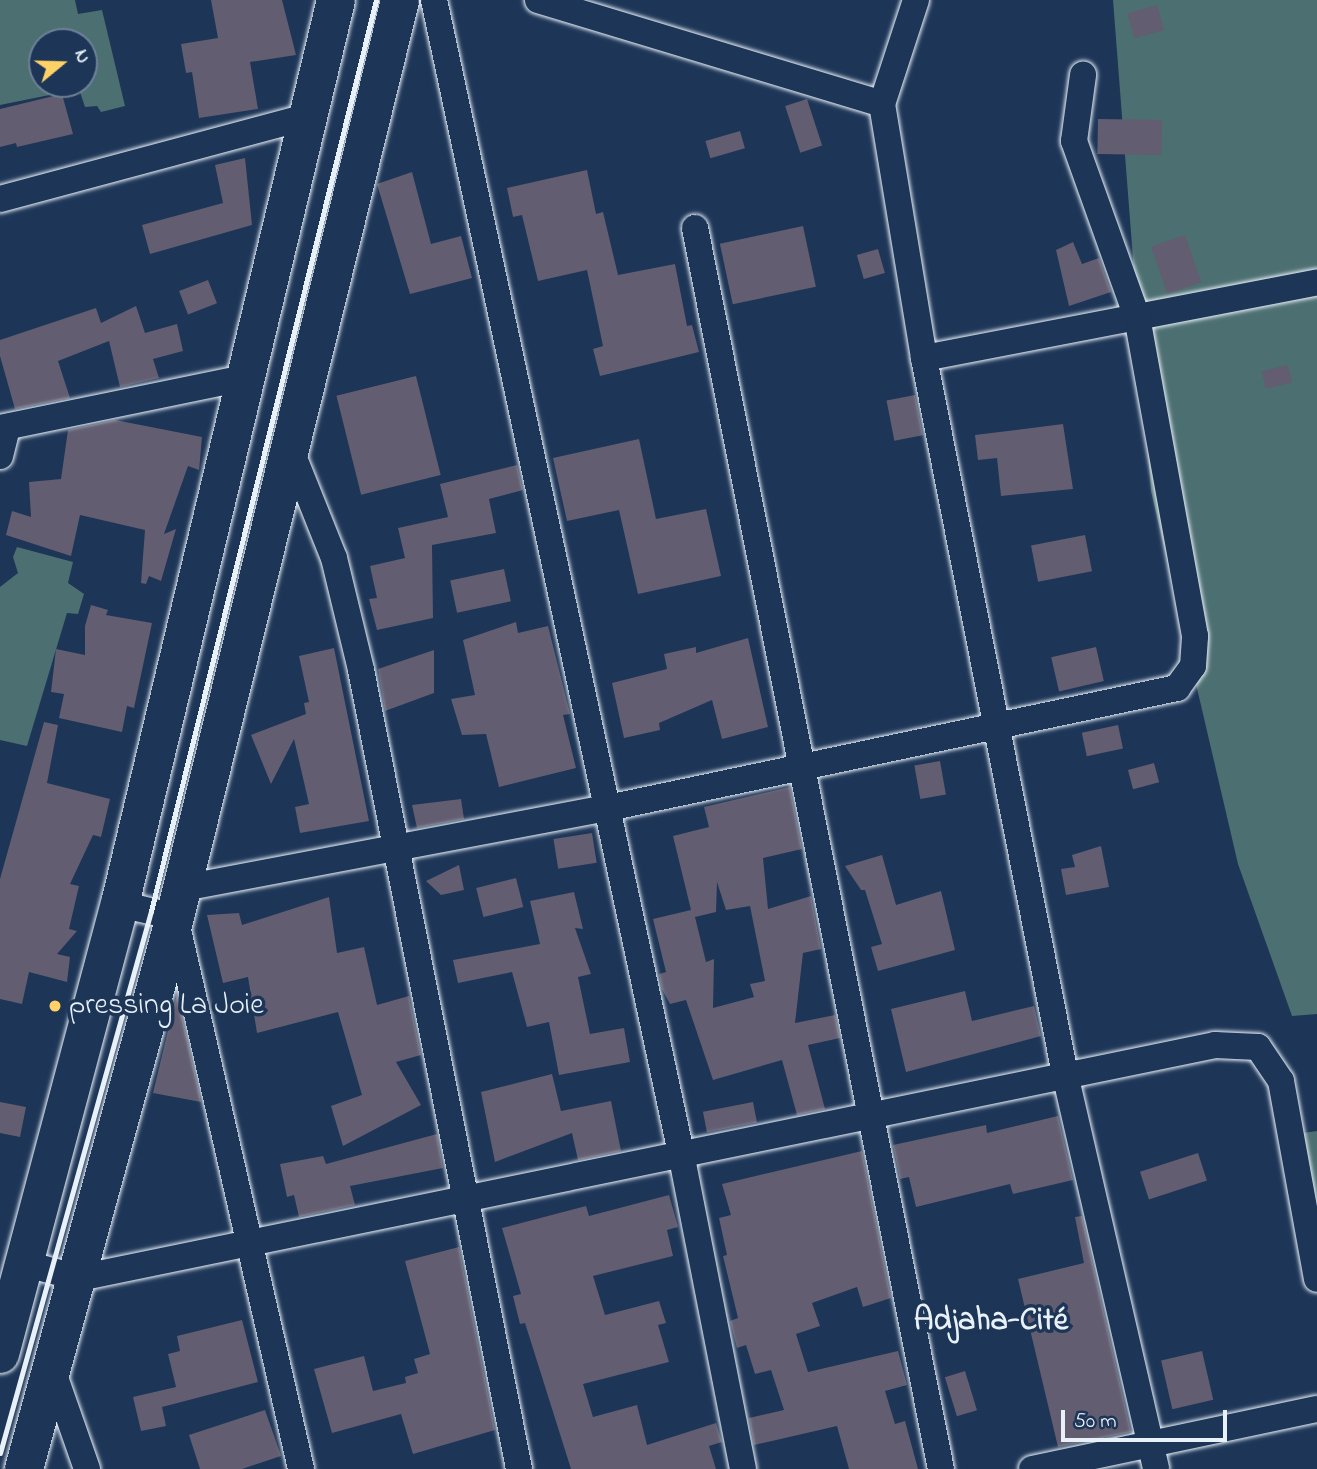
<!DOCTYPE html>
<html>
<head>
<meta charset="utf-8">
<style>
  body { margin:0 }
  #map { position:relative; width:1317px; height:1469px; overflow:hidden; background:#1d3557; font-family:"Indie Flower",sans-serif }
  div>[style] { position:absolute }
  .green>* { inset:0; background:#4c6f71 }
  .building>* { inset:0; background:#625d70; transform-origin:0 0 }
  .roads { filter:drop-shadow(0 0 2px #e8f1f8) drop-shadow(0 0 2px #e8f1f8) }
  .minor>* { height:26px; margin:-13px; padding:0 13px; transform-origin:13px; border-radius:13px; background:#1d3557 }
  .secondary>* { height:38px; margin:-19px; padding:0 19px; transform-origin:19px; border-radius:19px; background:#1d3557 }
  .rail>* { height:5px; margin:-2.5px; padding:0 2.5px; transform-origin:2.5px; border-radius:2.5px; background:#e8f1f8 }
  .dots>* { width:19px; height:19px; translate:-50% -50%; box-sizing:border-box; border:4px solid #1d3557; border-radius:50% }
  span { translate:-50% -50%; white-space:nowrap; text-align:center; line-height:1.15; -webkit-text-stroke:7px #1d3557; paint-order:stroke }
  .poi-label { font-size:30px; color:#e8f1f8 }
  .left { translate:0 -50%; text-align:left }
  .neighbourhood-label { font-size:32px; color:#e8f1f8; font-weight:700 }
  .north { position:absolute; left:28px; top:28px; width:70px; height:70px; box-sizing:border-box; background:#1d3557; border:2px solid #6e8097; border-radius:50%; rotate:71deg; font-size:19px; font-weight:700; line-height:28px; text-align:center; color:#e8f1f8 }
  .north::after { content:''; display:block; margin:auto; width:24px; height:32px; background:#ffd166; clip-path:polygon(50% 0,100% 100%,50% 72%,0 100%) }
  .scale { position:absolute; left:1061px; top:1410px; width:166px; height:32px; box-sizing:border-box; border:4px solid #e8f1f8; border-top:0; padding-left:9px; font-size:21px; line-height:24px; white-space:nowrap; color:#e8f1f8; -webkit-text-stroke:5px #1d3557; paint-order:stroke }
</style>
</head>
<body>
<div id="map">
  <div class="green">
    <i style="clip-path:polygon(evenodd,0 0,75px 0,78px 14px,102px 10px,125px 106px,101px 112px,97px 106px,85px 107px,79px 89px,0 105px,0 0,42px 42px,84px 42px,84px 84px,42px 84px,42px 42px)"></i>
    <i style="clip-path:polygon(1113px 0,1317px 0,1317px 1014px,1292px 1016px,1238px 864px,1151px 491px)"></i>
    <i style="clip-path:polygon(17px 547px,73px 562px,68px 583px,84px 594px,78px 614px,67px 613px,27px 746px,0 740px,0 587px,18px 573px,13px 557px)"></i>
    <i style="clip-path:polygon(1317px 1131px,1317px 1243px,1296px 1134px)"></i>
  </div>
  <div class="building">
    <i style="clip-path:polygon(211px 0,282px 0,296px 55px,250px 62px,258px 109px,199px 118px,192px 72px,186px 73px,181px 44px,218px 38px)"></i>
    <i style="left:1157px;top:5px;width:26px;height:31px;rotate:74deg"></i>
    <i style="clip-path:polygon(62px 94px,73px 134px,17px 147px,16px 143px,0 147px,0 109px)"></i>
    <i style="left:807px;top:99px;width:49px;height:23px;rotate:72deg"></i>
    <i style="left:1098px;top:119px;width:64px;height:35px;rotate:1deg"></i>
    <i style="left:740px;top:131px;width:18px;height:36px;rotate:74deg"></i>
    <i style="clip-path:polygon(245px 158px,252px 225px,150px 254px,142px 225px,223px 203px,215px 165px)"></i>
    <i style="clip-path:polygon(587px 170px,596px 214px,603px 212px,618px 275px,675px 264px,687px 326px,692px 325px,699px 352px,600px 376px,593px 349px,603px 346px,587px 270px,538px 281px,522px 215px,513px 217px,507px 188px)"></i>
    <i style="clip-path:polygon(412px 172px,431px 244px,461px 236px,472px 278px,410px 294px,377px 184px)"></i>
    <i style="left:803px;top:226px;width:62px;height:85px;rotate:78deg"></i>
    <i style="left:1185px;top:235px;width:50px;height:36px;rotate:71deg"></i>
    <i style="clip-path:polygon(1073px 242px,1082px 264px,1099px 258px,1111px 292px,1069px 306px,1056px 250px)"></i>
    <i style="left:878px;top:249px;width:25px;height:22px;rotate:74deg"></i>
    <i style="left:208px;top:280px;width:25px;height:31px;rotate:69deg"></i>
    <i style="clip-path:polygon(136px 306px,145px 333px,177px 324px,183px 351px,153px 359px,159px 378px,120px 387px,109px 341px,58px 361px,70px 398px,15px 409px,0 356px,0 340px,96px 308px,101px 323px)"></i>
    <i style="left:1288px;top:365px;width:18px;height:27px;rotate:77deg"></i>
    <i style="left:416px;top:376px;width:102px;height:82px;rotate:76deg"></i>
    <i style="left:915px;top:395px;width:41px;height:29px;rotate:79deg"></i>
    <i style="clip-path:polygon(115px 420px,202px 437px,199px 470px,188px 466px,164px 534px,176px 529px,161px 581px,149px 576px,146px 584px,141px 583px,145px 530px,80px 515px,71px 556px,6px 535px,12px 511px,31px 517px,29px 482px,61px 479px,68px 430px)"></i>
    <i style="clip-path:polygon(1063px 424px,1073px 489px,1001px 496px,997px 458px,978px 460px,975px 435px)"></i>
    <i style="clip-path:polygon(639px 439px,656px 519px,706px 509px,721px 576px,638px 594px,619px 510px,567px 521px,553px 458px)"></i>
    <i style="clip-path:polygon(517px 465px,523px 490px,489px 499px,496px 533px,432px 545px,433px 618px,377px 630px,369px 599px,377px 598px,370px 566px,405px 558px,398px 528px,448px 517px,440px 484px)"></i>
    <i style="left:1085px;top:535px;width:37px;height:55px;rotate:79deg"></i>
    <i style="left:504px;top:569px;width:33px;height:55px;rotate:78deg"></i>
    <i style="clip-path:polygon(91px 605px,108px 610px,106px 615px,152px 623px,134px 708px,127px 706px,122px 732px,59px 718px,64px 694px,51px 692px,56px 649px,85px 655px,85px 626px)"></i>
    <i style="clip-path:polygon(516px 622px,518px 633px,548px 626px,570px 714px,563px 715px,576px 768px,499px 787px,486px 734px,462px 735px,451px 699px,475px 695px,463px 640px)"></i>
    <i style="clip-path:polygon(748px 638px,768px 727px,722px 739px,712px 700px,659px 723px,660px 730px,624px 738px,612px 683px,667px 669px,664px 654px,696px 647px,696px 653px)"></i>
    <i style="left:1096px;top:647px;width:35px;height:46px;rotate:77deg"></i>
    <i style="clip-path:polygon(334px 648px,369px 821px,300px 833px,295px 807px,309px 804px,294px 739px,271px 784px,251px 735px,306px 714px,304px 703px,309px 702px,299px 656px)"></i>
    <i style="clip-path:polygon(434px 650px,434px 693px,385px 711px,378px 669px)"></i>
    <i style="clip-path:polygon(44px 722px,58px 725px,47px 783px,110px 799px,101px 837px,93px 835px,70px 884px,79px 886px,69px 929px,77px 931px,57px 954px,70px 957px,67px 982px,29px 972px,22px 1004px,0 999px,0 879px)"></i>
    <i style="left:1118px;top:725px;width:24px;height:37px;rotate:78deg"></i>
    <i style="left:940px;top:761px;width:34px;height:26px;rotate:80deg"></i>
    <i style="left:1154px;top:763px;width:20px;height:27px;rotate:75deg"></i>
    <i style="clip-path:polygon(evenodd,790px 787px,802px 849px,763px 858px,768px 909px,811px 896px,821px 949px,803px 953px,795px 1023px,835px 1015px,840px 1038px,808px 1045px,825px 1109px,797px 1115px,782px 1060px,713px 1080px,686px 1000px,670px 1004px,662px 989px,659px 974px,666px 972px,653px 919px,691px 910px,673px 836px,709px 827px,704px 807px,790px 787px,717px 882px,726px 910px,750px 906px,765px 981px,750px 984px,754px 997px,713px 1008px,714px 959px,706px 962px,695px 917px,716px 912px,717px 882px)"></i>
    <i style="clip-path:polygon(461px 799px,464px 819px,417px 828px,412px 805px)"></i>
    <i style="left:592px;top:833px;width:30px;height:39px;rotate:81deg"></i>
    <i style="clip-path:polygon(1101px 846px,1109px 887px,1066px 895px,1061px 869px,1075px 867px,1072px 855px)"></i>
    <i style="clip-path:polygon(882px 855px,896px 905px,941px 891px,955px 950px,878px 971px,871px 947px,882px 944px,865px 890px,861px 890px,845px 866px)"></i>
    <i style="clip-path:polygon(459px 865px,464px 890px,441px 895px,426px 881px)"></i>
    <i style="left:516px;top:878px;width:30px;height:41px;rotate:76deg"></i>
    <i style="clip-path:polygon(574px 892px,583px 929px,575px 928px,591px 974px,578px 977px,590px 1034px,624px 1028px,630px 1062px,559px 1075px,549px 1022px,527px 1027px,512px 972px,458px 983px,453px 960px,540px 944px,530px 901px)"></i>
    <i style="clip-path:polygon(329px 897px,337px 953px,364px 947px,377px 1005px,409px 996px,421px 1055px,396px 1062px,421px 1105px,343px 1146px,331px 1106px,362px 1095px,338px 1012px,257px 1033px,248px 977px,223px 983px,207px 915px,239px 913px,242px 925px)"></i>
    <i style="clip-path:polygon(965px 991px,972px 1021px,1034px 1006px,1041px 1036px,906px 1072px,891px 1009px)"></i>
    <i style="clip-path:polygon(177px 994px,199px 1091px,201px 1102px,153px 1093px)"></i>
    <i style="clip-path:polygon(552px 1074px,561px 1111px,611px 1101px,621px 1151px,578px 1160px,572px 1133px,495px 1162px,481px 1092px)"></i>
    <i style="clip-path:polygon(0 1102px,26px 1107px,20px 1137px,0 1133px)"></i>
    <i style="left:753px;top:1102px;width:21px;height:51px;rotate:79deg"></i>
    <i style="clip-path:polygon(1058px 1116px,1073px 1180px,1013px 1194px,1010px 1184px,916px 1207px,909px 1177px,900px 1179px,893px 1145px,986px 1125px,987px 1133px)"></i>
    <i style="clip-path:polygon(437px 1134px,443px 1168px,350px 1186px,355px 1205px,299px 1217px,294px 1195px,287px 1197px,280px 1164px,323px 1156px,326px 1164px)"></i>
    <i style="clip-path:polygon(862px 1151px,891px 1298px,863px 1307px,857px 1287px,812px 1303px,820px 1326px,796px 1334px,808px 1372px,898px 1351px,907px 1385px,885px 1391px,895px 1424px,905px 1421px,918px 1469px,849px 1469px,837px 1426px,754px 1445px,749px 1418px,784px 1410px,771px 1370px,755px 1374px,746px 1345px,737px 1348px,730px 1321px,738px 1318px,723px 1256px,727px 1255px,719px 1218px,731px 1215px,722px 1184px)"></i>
    <i style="left:1198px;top:1153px;width:29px;height:61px;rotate:72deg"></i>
    <i style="clip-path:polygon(669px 1195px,678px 1227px,667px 1230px,673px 1256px,593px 1276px,605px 1315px,659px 1301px,666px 1323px,658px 1325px,669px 1362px,583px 1384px,593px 1417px,637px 1405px,647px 1445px,716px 1423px,722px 1442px,709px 1446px,716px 1469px,571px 1469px,525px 1323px,520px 1324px,513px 1296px,521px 1294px,502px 1228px,586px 1206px,589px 1216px)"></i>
    <i style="clip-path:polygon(1082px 1216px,1131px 1432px,1058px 1447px,1018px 1279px,1084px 1263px,1075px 1217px)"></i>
    <i style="clip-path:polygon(459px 1247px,495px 1430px,413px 1454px,401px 1414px,332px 1433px,314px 1369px,364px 1356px,373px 1391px,406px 1383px,405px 1377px,418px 1373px,414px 1359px,430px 1354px,405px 1261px)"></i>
    <i style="clip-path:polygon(242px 1320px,258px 1382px,162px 1407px,166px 1426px,141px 1431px,133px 1397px,176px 1387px,168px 1354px,180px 1351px,177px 1336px)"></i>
    <i style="left:1202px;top:1351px;width:50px;height:42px;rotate:77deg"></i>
    <i style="left:965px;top:1371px;width:41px;height:21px;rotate:73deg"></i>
    <i style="clip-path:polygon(265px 1410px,281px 1456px,242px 1469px,200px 1469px,189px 1435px)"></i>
  </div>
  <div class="roads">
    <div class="minor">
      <i style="left:434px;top:0;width:1179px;rotate:77.91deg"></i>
      <i style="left:681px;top:1153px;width:322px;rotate:78.9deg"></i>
      <i style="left:538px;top:0;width:359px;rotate:16.8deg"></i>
      <i style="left:916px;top:0;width:109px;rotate:108.1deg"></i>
      <i style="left:882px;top:104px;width:257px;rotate:80.6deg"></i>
      <i style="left:924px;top:358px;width:730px;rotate:78.86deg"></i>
      <i style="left:1065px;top:1074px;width:405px;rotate:77deg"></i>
      <i style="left:0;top:199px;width:321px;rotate:-15deg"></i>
      <i style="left:695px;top:228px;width:1265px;rotate:78.79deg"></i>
      <i style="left:924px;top:358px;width:400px;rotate:-10.9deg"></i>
      <i style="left:0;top:428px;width:253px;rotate:-11.6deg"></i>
      <i style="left:290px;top:448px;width:118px;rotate:68.2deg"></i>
      <i style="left:334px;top:558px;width:115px;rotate:76.4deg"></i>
      <i style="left:361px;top:670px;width:814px;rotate:78.81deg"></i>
      <i style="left:0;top:456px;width:30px;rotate:-76deg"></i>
      <i style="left:183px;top:888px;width:432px;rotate:-10.7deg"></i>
      <i style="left:608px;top:808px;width:582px;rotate:-11.91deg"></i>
      <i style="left:1177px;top:688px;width:27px;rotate:-54deg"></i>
      <i style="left:1193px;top:666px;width:30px;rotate:-86deg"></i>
      <i style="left:1195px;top:636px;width:324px;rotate:-100.3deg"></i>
      <i style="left:1137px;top:317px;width:187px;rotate:-109.7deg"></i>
      <i style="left:1074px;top:141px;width:67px;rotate:-82.2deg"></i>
      <i style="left:120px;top:904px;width:57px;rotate:13.3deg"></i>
      <i style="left:175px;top:917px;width:566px;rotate:77.14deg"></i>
      <i style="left:26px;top:1264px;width:55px;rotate:14.8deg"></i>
      <i style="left:79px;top:1278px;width:1160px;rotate:-11.59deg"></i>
      <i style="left:1215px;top:1045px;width:43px;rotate:2.7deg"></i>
      <i style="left:1258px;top:1047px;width:41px;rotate:55.9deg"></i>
      <i style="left:1281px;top:1081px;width:201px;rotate:79.7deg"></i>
      <i style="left:52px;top:1369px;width:106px;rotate:70.7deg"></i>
      <i style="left:1032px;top:1469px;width:291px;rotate:-11.9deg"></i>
    </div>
    <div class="secondary">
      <i style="left:0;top:1354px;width:466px;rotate:-75.1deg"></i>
      <i style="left:120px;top:904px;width:929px;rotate:-76.56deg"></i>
      <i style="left:24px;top:1469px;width:572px;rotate:-74.7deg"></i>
      <i style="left:175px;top:917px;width:944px;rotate:-76.21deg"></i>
    </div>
  </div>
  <div class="rail">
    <i style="left:0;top:1453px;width:563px;rotate:-74.43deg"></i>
    <i style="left:151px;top:911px;width:938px;rotate:-76.13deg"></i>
  </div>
  <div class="dots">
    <i style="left:55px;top:1006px;background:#ffd166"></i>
  </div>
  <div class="poi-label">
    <span class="left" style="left:69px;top:1006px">pressing La Joie</span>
  </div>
  <div class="neighbourhood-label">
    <span style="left:991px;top:1322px">Adjaha-Cité</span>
  </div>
  <div class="north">N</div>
  <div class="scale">50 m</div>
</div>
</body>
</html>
